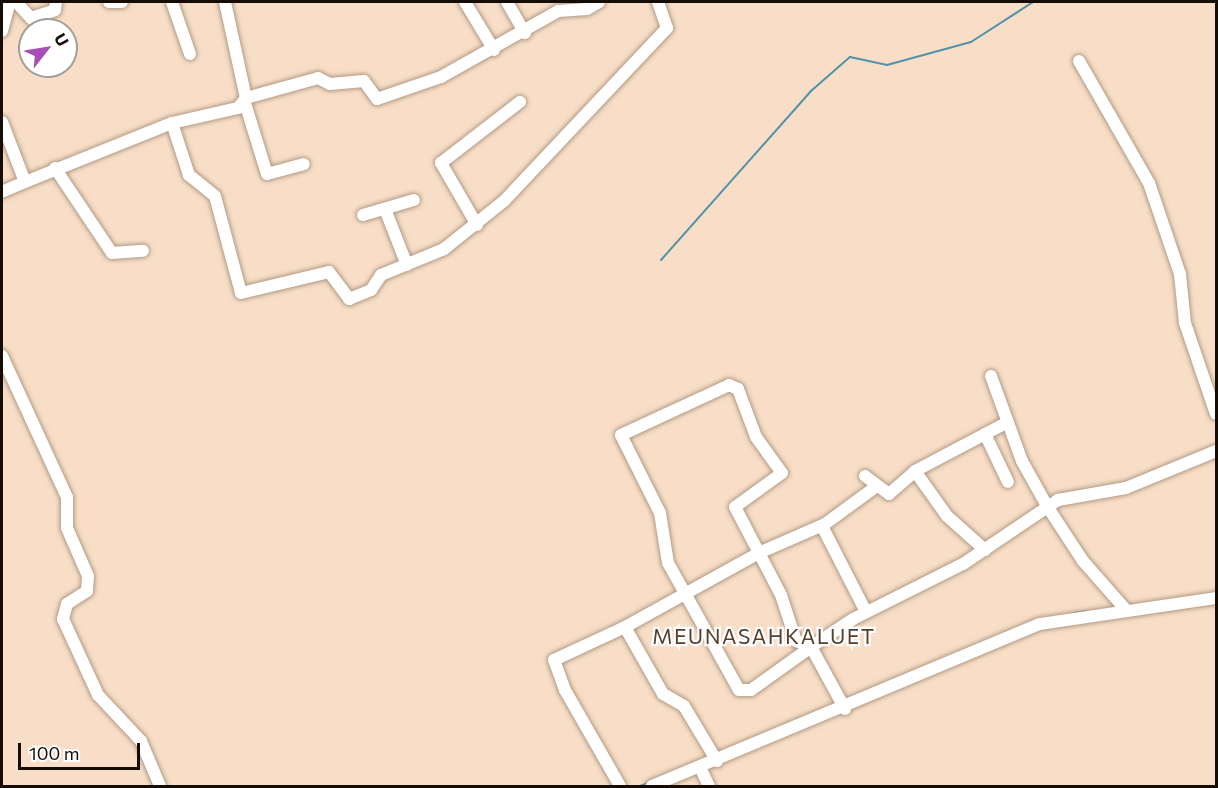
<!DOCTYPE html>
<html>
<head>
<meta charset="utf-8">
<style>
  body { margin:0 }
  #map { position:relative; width:1218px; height:788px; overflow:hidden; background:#f8dec7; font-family:Commissioner,sans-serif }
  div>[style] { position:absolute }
  .stream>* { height:2px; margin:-1px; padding:0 1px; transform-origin:1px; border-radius:1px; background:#5193aa }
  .roads { filter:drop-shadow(0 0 2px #b29a85) drop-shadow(0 0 2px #b29a85) }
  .minor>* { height:12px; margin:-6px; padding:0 6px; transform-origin:6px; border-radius:6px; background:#fff }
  span { translate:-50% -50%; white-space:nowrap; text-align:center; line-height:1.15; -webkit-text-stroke:4.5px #fff; paint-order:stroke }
  .quarter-label { font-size:21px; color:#54402d; letter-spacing:1.5px }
  .frame { position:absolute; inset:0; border:3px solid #140c05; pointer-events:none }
  .north { position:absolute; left:18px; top:18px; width:60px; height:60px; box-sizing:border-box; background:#fff; border:2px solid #a19e9b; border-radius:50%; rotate:59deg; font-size:16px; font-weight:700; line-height:24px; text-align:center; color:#140c05 }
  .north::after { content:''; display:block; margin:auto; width:21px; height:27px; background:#a94db8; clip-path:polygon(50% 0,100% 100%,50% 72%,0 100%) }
  .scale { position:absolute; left:18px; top:743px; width:122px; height:27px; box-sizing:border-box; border:3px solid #140c05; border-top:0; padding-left:8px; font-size:18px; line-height:21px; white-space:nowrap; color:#140c05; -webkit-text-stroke:4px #fff; paint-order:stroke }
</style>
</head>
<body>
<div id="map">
  <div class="stream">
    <i style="left:661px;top:260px;width:226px;rotate:-48.4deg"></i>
    <i style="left:811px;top:91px;width:52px;rotate:-41.1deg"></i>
    <i style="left:850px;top:57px;width:38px;rotate:12deg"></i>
    <i style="left:887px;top:65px;width:87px;rotate:-15.3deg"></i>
    <i style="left:971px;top:42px;width:74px;rotate:-32.8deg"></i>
    <i style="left:1074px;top:613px;width:12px;rotate:-9deg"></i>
    <i style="left:640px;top:786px;width:9px;rotate:-21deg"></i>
  </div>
  <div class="roads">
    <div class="minor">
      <i style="left:16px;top:2px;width:22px;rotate:47deg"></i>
      <i style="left:31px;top:18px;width:25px;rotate:-18deg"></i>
      <i style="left:55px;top:10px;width:8px;rotate:-83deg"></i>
      <i style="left:109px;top:2px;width:13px"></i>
      <i style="left:172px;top:2px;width:55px;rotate:70.9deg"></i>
      <i style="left:225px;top:2px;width:98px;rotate:77.7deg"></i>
      <i style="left:246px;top:98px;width:75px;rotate:-15.5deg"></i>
      <i style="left:318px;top:78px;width:13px;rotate:27deg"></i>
      <i style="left:330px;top:84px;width:34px;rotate:-5deg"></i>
      <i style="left:364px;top:81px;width:22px;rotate:54deg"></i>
      <i style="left:377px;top:99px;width:68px;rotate:-19deg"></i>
      <i style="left:441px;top:77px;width:134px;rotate:-29.4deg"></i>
      <i style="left:558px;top:11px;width:29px;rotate:-4deg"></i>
      <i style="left:587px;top:9px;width:14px;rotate:-30deg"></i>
      <i style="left:465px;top:2px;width:56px;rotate:58.9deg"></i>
      <i style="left:507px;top:2px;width:36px;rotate:60deg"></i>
      <i style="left:2px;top:31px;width:30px;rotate:-75deg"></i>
      <i style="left:1079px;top:61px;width:141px;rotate:60.2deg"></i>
      <i style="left:1149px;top:183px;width:96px;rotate:71.2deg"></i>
      <i style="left:1180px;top:274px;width:49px;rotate:84.2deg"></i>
      <i style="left:1185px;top:323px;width:96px;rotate:71.2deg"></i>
      <i style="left:245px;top:103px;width:74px;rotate:72.8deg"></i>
      <i style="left:267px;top:174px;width:38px;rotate:-15deg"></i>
      <i style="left:2px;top:122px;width:64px;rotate:69deg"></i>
      <i style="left:25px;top:182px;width:25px;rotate:157deg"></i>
      <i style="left:172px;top:123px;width:55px;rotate:71.9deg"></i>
      <i style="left:189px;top:175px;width:33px;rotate:39deg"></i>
      <i style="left:215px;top:196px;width:100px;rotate:75deg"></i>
      <i style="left:241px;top:293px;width:90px;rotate:-13.4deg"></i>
      <i style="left:329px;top:272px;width:34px;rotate:53deg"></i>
      <i style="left:349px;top:299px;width:24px;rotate:-22deg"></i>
      <i style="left:371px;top:290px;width:18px;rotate:-56deg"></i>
      <i style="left:381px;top:275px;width:68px;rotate:-22.4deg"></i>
      <i style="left:444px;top:249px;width:77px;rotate:-38.7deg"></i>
      <i style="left:504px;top:201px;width:238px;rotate:-46.7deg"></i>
      <i style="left:667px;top:28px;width:28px;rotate:-109deg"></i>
      <i style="left:55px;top:168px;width:102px;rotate:56.2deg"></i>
      <i style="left:112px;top:253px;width:31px;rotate:-4deg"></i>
      <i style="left:25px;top:182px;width:158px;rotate:-21.9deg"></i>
      <i style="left:172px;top:123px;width:68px;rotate:-12.8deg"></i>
      <i style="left:238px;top:108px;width:13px;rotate:-51deg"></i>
      <i style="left:385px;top:209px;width:60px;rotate:68.6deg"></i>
      <i style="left:363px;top:215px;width:53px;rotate:-16.4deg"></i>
      <i style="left:477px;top:225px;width:72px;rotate:-120.1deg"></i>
      <i style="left:441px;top:163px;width:100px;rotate:-37.7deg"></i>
      <i style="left:2px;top:356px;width:155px;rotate:65.3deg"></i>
      <i style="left:67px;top:497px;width:31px;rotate:90deg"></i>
      <i style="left:67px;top:528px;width:52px;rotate:66.4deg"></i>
      <i style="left:88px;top:576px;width:15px;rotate:94deg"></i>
      <i style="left:87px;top:591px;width:24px;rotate:147deg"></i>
      <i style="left:67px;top:604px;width:16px;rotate:105deg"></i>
      <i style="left:63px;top:619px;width:84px;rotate:65.3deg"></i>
      <i style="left:98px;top:695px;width:63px;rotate:46.9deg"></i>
      <i style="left:141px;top:741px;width:49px;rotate:67.1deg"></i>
      <i style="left:991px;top:376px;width:90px;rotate:70deg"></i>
      <i style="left:1022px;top:461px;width:51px;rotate:60.9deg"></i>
      <i style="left:1047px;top:506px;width:66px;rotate:56.8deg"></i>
      <i style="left:1083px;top:561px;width:65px;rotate:48.7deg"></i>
      <i style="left:985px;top:434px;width:53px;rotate:64.4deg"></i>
      <i style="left:865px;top:476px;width:30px;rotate:37deg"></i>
      <i style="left:889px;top:494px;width:35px;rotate:-41deg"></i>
      <i style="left:822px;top:526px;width:97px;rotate:62.9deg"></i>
      <i style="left:985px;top:550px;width:51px;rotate:-138.2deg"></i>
      <i style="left:947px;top:516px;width:55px;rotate:-125.4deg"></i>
      <i style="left:915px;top:471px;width:105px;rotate:-27.8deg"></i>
      <i style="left:845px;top:709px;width:71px;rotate:-118.7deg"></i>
      <i style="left:811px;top:647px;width:74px;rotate:144.4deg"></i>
      <i style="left:751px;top:690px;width:12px;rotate:180deg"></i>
      <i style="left:739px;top:690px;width:145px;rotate:-119.2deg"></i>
      <i style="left:668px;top:563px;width:51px;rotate:-99.1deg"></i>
      <i style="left:660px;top:513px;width:87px;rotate:-116.6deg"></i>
      <i style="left:621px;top:435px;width:119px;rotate:-24.8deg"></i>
      <i style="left:729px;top:385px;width:10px;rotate:24deg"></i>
      <i style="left:738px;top:389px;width:51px;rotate:69.4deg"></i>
      <i style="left:756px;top:437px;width:44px;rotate:54.2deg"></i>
      <i style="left:782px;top:473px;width:58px;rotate:144.1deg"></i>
      <i style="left:735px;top:507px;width:99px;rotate:62.4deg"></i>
      <i style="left:781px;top:595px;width:48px;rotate:71.9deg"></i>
      <i style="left:796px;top:641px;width:16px;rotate:22deg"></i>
      <i style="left:811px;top:647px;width:50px;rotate:-33.7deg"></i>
      <i style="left:853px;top:619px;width:123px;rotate:-26.6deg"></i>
      <i style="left:963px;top:564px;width:115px;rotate:-34deg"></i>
      <i style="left:1058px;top:500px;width:69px;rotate:-10deg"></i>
      <i style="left:1126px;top:488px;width:97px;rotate:-22.3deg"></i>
      <i style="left:717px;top:761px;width:64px;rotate:-121deg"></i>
      <i style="left:684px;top:706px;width:24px;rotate:-150deg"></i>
      <i style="left:663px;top:694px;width:77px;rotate:-119.6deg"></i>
      <i style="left:625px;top:627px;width:155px;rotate:-28.9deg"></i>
      <i style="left:761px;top:552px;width:70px;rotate:-23.6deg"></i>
      <i style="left:825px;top:524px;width:64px;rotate:-36.2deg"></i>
      <i style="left:700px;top:767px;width:21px;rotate:65deg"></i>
      <i style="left:620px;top:786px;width:111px;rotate:-119.8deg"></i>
      <i style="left:565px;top:690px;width:32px;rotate:-110deg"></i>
      <i style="left:554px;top:660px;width:78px;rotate:-24.9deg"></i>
      <i style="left:652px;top:786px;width:420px;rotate:-22.7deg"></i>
      <i style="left:1040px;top:624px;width:178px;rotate:-8.4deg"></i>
    </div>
  </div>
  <div class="quarter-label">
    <span style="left:764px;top:636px">MEUNASAHKALUET</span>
  </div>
  <div class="frame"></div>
  <div class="north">U</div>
  <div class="scale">100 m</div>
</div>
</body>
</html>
